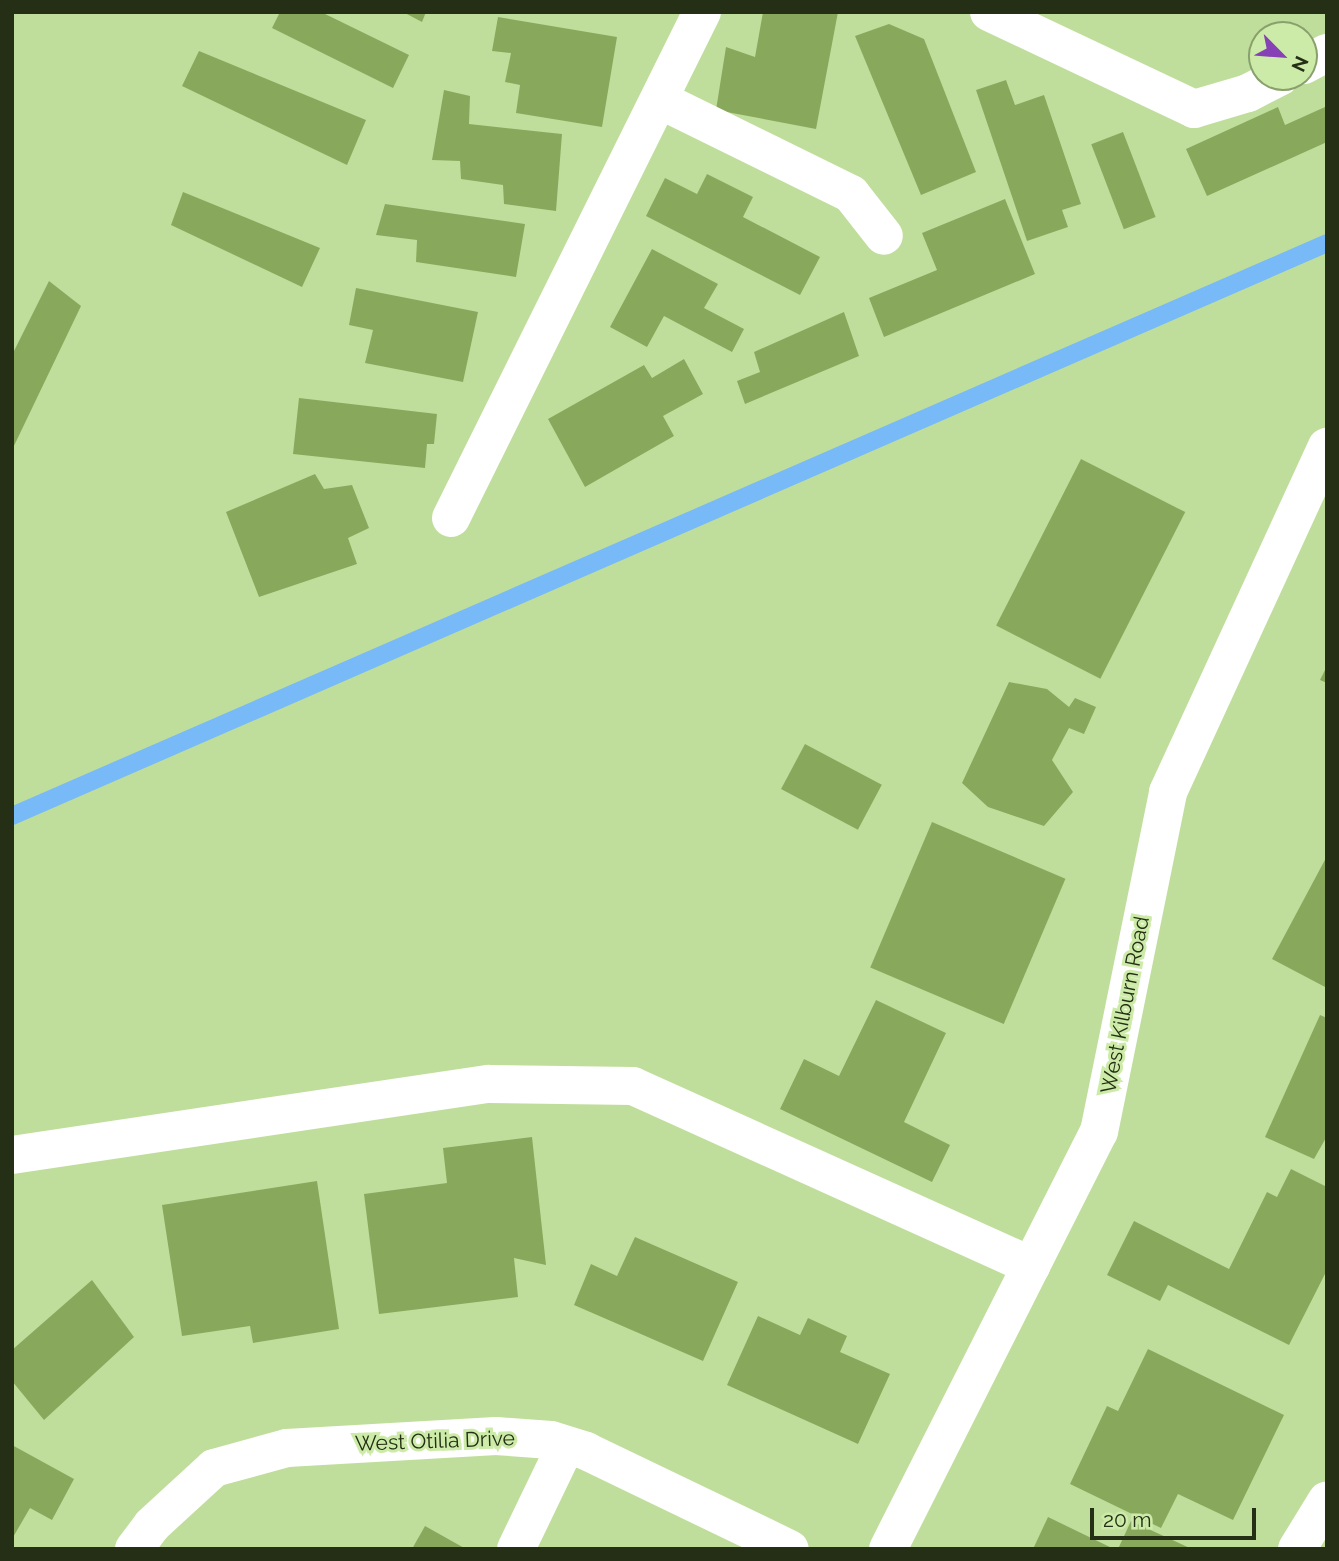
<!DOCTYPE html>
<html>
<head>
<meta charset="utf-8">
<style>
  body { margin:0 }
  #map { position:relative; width:1339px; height:1561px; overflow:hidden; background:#c0de9b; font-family:Raleway,sans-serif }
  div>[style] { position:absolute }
  .stream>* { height:18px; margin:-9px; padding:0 9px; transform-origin:9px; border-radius:9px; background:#78b9f7 }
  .building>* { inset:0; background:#88a95c; transform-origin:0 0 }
  .minor>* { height:38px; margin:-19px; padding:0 19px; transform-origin:19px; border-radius:19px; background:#fff }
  span { translate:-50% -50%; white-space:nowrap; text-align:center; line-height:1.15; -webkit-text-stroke:6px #cdeba8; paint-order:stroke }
  .street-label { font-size:21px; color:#242f15 }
  .frame { position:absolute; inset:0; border:14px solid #242f15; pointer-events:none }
  .north { position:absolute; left:1248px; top:21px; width:70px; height:70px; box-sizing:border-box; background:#cdeba8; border:2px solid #89a06d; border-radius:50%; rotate:115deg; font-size:19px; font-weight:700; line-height:28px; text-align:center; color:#242f15 }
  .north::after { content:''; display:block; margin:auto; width:24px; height:32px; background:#8541b5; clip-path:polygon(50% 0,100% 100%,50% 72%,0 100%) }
  .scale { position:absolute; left:1090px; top:1508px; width:166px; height:32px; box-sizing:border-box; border:4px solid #242f15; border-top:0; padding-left:9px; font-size:21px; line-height:24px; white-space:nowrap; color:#242f15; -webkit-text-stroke:5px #cdeba8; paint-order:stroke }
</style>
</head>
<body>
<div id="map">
  <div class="stream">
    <i style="left:12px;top:816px;width:1434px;rotate:-23.54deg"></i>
  </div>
  <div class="building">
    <i style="clip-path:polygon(280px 12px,321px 12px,409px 55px,393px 88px,272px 28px)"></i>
    <i style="clip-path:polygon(403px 12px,426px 12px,422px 22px)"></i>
    <i style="clip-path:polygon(763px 12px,838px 12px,816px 129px,716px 110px,726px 47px,755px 57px)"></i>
    <i style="clip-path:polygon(498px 17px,617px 37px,602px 127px,516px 113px,520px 85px,505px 82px,511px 53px,492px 51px)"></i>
    <i style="clip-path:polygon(889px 24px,924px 39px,976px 172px,921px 195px,855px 36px)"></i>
    <i style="clip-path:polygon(199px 51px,366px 120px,347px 165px,182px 86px)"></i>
    <i style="clip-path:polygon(1006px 80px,1015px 105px,1044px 95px,1081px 204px,1062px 210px,1068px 227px,1027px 241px,976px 90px)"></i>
    <i style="clip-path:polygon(444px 90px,470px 96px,469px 124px,562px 134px,556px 211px,504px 204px,503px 185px,461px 179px,460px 161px,432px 160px)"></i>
    <i style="clip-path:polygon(1278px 107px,1285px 125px,1325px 107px,1327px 142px,1207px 196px,1186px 149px)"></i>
    <i style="left:1123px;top:132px;width:91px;height:34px;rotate:69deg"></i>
    <i style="clip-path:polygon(707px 174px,753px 197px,743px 217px,820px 257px,800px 295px,646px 216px,665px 178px,697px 194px)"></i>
    <i style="clip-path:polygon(183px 192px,320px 248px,302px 287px,171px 225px)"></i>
    <i style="clip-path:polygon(1005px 199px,1035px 274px,884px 337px,869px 298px,937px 270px,922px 233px)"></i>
    <i style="clip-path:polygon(385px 204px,525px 224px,516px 277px,416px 262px,417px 240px,376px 235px)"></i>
    <i style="clip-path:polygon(652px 249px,718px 284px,704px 308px,744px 329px,732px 352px,664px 316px,647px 347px,610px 327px)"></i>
    <i style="clip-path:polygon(49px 281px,81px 306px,12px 450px,12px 355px)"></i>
    <i style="clip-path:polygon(356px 288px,478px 312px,463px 382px,365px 363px,373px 330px,349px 325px)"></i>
    <i style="clip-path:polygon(844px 312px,859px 356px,745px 404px,737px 381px,760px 372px,754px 352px)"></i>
    <i style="clip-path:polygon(684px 359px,703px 394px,663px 416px,674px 436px,585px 487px,548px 419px,644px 365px,652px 378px)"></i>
    <i style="clip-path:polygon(299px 398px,437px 414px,434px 444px,427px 444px,425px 468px,293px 454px)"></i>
    <i style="left:1081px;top:459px;width:117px;height:187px;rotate:27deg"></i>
    <i style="clip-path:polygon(315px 474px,324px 489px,352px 485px,369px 528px,348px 538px,357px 564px,259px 597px,226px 512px)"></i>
    <i style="clip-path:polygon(1327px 666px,1327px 683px,1320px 680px)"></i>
    <i style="clip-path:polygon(1009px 682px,1047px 689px,1069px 707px,1075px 698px,1096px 707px,1084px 734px,1069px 728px,1052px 760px,1073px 792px,1044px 826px,988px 807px,962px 783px)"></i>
    <i style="left:805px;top:744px;width:87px;height:51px;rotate:28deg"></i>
    <i style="left:932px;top:822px;width:145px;height:158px;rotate:23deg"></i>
    <i style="clip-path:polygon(1327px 856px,1327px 988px,1272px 959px)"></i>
    <i style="clip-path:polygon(876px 1000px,946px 1033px,904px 1122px,950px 1145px,932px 1182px,780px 1109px,804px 1059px,839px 1076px)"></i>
    <i style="clip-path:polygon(1320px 1015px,1327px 1018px,1327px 1136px,1314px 1159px,1265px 1137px)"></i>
    <i style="clip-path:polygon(532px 1137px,546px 1265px,514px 1258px,518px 1297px,379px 1314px,364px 1194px,447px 1183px,443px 1148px)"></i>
    <i style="clip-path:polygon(1291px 1169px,1327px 1187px,1327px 1270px,1289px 1345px,1168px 1285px,1160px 1301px,1107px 1275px,1134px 1221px,1229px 1269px,1267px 1192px,1277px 1197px)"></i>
    <i style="clip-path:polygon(317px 1181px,339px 1329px,253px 1343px,250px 1326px,182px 1336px,162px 1205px)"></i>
    <i style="clip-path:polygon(635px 1237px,738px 1282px,703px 1361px,574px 1305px,591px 1264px,617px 1276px)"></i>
    <i style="clip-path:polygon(92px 1280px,134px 1337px,44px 1420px,12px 1381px,12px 1350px)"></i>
    <i style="clip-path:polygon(758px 1316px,800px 1335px,808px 1318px,847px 1336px,840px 1352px,890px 1374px,858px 1444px,727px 1385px)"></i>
    <i style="clip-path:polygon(1148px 1349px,1284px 1415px,1233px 1520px,1178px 1494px,1161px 1528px,1070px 1484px,1107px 1406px,1118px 1411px)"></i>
    <i style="clip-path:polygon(12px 1445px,74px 1479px,52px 1520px,30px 1508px,12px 1539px)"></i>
    <i style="clip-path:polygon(1048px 1517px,1114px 1549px,1033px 1549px)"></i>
    <i style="clip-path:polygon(1131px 1521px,1192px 1549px,1118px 1549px)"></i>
    <i style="clip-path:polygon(425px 1526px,466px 1549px,412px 1549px)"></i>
  </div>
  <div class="minor">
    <i style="left:989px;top:12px;width:227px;rotate:25.3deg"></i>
    <i style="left:1194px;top:109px;width:56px;rotate:-16.5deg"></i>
    <i style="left:1248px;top:93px;width:36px;rotate:-27deg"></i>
    <i style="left:1304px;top:65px;width:26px;rotate:-28deg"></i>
    <i style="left:660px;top:100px;width:213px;rotate:26.2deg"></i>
    <i style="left:851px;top:194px;width:53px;rotate:51.8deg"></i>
    <i style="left:451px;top:518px;width:565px;rotate:-63.62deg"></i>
    <i style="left:12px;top:1155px;width:482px;rotate:-8.5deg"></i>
    <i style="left:489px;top:1084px;width:144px;rotate:0.8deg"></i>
    <i style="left:633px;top:1086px;width:437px;rotate:24.3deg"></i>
    <i style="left:134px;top:1549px;width:30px;rotate:-53deg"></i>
    <i style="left:152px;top:1525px;width:84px;rotate:-42.6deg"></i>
    <i style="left:214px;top:1468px;width:76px;rotate:-15.3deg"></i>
    <i style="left:287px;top:1448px;width:209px;rotate:-3.3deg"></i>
    <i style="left:496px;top:1436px;width:55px;rotate:4.2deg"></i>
    <i style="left:551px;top:1440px;width:37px;rotate:17deg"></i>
    <i style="left:586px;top:1451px;width:226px;rotate:25.7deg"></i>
    <i style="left:516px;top:1549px;width:115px;rotate:-64.3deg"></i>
    <i style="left:888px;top:1549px;width:467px;rotate:-63.2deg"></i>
    <i style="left:1099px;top:1132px;width:347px;rotate:-78.5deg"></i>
    <i style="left:1168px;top:792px;width:380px;rotate:-65.3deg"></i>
    <i style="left:1297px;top:1549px;width:57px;rotate:-58.5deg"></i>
  </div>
  <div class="street-label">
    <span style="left:1125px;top:1005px;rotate:-79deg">West Kilburn Road</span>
    <span style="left:435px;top:1441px;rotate:-2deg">West Otilia Drive</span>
  </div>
  <div class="frame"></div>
  <div class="north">N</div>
  <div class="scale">20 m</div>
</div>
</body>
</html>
